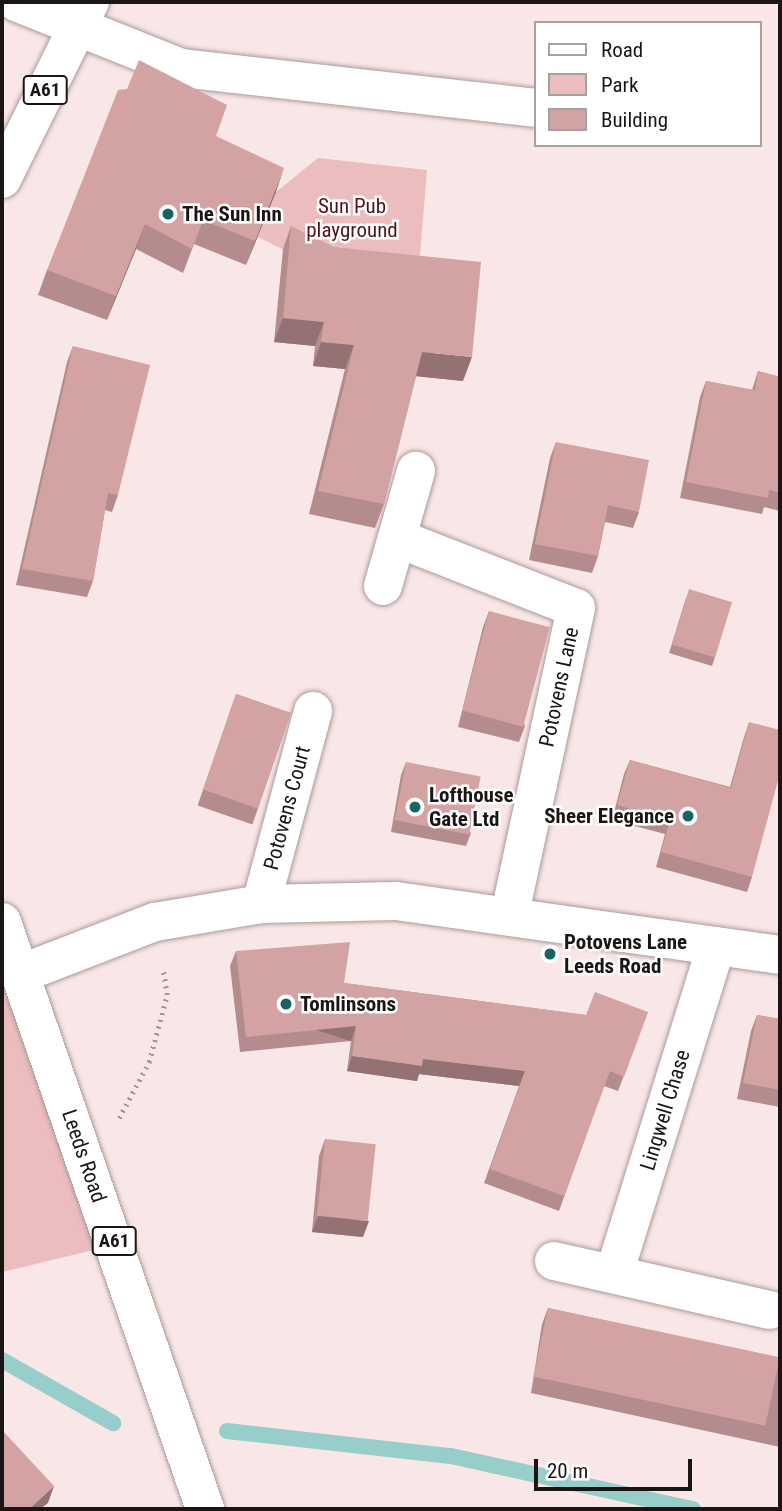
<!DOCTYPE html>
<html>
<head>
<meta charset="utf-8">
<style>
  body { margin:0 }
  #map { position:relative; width:782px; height:1511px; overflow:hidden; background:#f9e6e6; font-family:"Roboto Condensed",sans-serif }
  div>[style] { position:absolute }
  .green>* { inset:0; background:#ecbdbe }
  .stream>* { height:16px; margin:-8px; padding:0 8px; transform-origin:8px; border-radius:8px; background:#97cec9 }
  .path>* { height:4.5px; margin-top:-2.25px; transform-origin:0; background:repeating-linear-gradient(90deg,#a59696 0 2px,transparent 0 7px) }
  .roads { filter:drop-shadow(0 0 2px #ab9a9a) drop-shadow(0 0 2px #ab9a9a) }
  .minor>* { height:38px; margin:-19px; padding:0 19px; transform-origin:19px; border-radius:19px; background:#fff }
  .major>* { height:38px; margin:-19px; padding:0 19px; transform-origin:19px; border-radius:19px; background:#fff }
  .wall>* { inset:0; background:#b58c8d; transform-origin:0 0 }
  .shaded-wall>* { inset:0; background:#947273; transform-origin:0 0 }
  .building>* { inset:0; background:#d3a3a4; transform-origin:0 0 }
  .dots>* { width:19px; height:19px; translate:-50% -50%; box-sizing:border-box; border:4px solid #fff; border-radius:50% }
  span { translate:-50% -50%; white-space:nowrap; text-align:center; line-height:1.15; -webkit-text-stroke:5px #fff; paint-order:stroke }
  .shield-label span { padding:2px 5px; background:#fff; border:2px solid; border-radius:5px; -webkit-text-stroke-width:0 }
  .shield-label { font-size:19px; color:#1b1515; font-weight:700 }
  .park-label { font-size:21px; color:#4e131c }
  .poi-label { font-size:21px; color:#1b1515; font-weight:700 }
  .left { translate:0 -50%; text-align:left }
  .right { translate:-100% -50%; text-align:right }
  .street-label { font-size:21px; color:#1b1515 }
  .frame { position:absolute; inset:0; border:4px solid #1b1515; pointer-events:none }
  .legend { position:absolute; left:534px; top:21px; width:228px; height:126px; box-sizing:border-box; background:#fff; border:2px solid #a4a1a1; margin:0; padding:9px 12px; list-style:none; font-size:21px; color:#1b1515 }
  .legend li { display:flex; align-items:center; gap:14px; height:35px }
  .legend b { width:35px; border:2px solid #a4a1a1 }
  .scale { position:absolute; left:534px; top:1459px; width:158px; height:32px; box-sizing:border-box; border:4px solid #1b1515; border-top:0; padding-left:9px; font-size:21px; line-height:24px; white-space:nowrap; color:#1b1515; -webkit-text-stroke:5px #fff; paint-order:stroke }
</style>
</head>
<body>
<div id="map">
  <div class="green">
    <i style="clip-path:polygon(318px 158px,427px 170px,418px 280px,326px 271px,258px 237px,276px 192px)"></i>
    <i style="clip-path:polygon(2px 922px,115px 1245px,2px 1272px)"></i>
  </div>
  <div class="stream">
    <i style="left:2px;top:1360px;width:128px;rotate:29.6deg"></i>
    <i style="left:227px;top:1431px;width:225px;rotate:6.4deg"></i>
    <i style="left:451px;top:1456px;width:248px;rotate:12.4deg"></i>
  </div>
  <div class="path">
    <i style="left:119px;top:1118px;width:64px;rotate:-61.8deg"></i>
    <i style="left:149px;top:1062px;width:69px;rotate:-75deg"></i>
    <i style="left:167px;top:995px;width:26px;rotate:-99deg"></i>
  </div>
  <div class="roads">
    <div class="minor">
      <i style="left:16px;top:2px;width:178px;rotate:21.8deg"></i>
      <i style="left:181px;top:68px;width:356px;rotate:6.4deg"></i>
      <i style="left:397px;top:538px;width:192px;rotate:21.4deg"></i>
      <i style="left:576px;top:608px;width:311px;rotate:102.2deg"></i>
      <i style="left:383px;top:586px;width:120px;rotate:-74deg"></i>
      <i style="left:261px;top:904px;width:200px;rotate:-74.9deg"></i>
      <i style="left:20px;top:974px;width:145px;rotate:-21.1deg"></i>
      <i style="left:155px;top:922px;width:108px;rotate:-9.6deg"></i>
      <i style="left:261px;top:904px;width:135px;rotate:-1.3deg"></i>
      <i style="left:396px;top:901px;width:388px;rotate:8deg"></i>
      <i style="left:554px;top:1261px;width:221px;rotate:12.8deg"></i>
      <i style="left:614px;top:1274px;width:343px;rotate:-72.7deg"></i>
    </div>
    <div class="major">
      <i style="left:2px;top:179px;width:198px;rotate:-63.6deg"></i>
      <i style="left:2px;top:922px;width:621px;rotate:70.92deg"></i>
    </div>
  </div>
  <div class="wall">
    <i style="clip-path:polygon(216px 136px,276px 192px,246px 265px,194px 244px,183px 273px,136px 249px,107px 320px,38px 295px,47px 270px)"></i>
    <i style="clip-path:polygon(291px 226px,463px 381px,416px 376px,384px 504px,375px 528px,309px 514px,345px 369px,313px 366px,315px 346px,274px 342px,283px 249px)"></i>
    <i style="clip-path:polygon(73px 346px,118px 495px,112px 512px,105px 510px,93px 581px,87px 597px,16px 585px,67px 362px)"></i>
    <i style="clip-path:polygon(758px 371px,780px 377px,780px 511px,764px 507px,762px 514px,680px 498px,700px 397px,706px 381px,752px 390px)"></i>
    <i style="clip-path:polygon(556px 442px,639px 512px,633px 528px,605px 522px,598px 556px,592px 573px,529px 560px,550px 458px)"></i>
    <i style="clip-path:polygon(686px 598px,715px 657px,712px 666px,669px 653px)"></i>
    <i style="clip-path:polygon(489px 611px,525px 726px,519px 742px,458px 727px,483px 627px)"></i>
    <i style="left:236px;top:694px;width:58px;height:118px;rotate:19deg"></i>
    <i style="clip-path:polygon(749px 722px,752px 877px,747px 892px,656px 867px,665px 834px,612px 820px,624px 774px,630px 760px,730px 787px,744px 737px)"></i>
    <i style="clip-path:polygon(406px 762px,471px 833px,466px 846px,391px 832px,401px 775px)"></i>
    <i style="clip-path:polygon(236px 951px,344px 983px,586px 1015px,648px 1012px,618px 1091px,604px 1086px,559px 1211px,484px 1183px,519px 1086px,419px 1074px,417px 1081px,347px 1071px,351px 1041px,240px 1052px,230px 966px)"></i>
    <i style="clip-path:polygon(757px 1015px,780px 1019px,780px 1107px,737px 1099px,751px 1031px)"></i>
    <i style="clip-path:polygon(325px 1139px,363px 1237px,312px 1232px,319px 1156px)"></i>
    <i style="clip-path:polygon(548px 1308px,780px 1358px,780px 1447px,531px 1393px,542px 1324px)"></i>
  </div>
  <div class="shaded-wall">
    <i style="clip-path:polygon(284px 168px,276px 192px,246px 265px,255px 241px)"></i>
    <i style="clip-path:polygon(145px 224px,136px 249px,107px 320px,116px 296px)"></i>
    <i style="clip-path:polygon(283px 318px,324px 322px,315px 346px,274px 342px)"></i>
    <i style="clip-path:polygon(321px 342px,354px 345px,345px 369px,313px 366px)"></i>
    <i style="clip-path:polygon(422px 352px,472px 357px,463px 381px,414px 376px)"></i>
    <i style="left:356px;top:1026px;width:16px;height:111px;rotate:108deg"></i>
    <i style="clip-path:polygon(352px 1056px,423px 1059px,525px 1071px,519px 1086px,419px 1074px,417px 1081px,347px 1071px)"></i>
    <i style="clip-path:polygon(318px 1216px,369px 1221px,363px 1237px,312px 1232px)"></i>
    <i style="clip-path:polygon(54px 1486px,48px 1503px,40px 1509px,29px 1509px)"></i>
  </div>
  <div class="building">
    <i style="clip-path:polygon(139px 60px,227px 105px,216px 136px,284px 168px,255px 241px,203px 220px,192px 249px,145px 224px,116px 296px,47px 270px,118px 90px,127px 89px)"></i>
    <i style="clip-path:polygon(291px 226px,334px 247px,481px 262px,472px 357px,422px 352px,384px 504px,318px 491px,354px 345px,321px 342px,324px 322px,283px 318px)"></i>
    <i style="clip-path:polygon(73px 346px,150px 365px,118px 495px,108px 493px,93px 581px,22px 569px)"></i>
    <i style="clip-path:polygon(758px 371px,780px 377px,780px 493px,769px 490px,768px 498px,686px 482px,706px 381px,755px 390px)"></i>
    <i style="clip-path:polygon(556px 442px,649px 460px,639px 512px,608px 505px,598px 556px,535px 544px)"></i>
    <i style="left:689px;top:589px;width:45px;height:58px;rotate:17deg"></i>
    <i style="left:489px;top:611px;width:63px;height:103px;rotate:15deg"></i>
    <i style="left:236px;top:694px;width:58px;height:101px;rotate:19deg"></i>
    <i style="clip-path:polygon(749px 722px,780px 730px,780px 773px,752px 877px,661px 852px,670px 820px,617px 805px,630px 760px,731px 788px)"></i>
    <i style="left:406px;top:762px;width:76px;height:59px;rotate:11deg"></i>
    <i style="clip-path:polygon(350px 942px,344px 983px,586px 1015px,595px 992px,648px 1012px,624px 1077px,610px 1071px,564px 1196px,490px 1169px,525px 1071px,423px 1059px,422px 1066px,352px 1056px,356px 1026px,246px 1037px,236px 951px)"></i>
    <i style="clip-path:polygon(757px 1015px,780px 1019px,780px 1090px,743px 1083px)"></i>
    <i style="left:325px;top:1139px;width:51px;height:77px;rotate:6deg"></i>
    <i style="left:548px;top:1308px;width:237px;height:70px;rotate:12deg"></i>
    <i style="clip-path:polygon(2px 1430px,54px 1486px,29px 1509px,2px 1509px)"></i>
  </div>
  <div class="dots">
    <i style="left:168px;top:214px;background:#176560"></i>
    <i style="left:415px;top:807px;background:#176560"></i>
    <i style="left:688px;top:816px;background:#176560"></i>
    <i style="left:550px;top:954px;background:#176560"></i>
    <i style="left:286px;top:1004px;background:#176560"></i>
  </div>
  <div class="shield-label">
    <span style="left:45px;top:90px">A61</span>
    <span style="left:114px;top:1241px">A61</span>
  </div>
  <div class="park-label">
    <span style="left:352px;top:218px">Sun Pub<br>playground</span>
  </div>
  <div class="poi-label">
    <span class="left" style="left:182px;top:214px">The Sun Inn</span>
    <span class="left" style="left:429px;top:807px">Lofthouse<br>Gate Ltd</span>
    <span class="right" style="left:674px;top:816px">Sheer Elegance</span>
    <span class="left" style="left:564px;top:954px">Potovens Lane<br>Leeds Road</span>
    <span class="left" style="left:300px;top:1004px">Tomlinsons</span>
  </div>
  <div class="street-label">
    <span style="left:559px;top:687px;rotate:-78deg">Potovens Lane</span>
    <span style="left:287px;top:808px;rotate:-75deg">Potovens Court</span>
    <span style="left:665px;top:1110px;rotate:-73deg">Lingwell Chase</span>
    <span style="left:84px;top:1156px;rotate:71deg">Leeds Road</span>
  </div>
  <div class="frame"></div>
  <ul class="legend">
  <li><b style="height:9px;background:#fff"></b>Road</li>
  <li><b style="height:19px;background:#ecbdbe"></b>Park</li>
  <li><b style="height:19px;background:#d3a3a4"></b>Building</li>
  </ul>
  <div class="scale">20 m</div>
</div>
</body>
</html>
